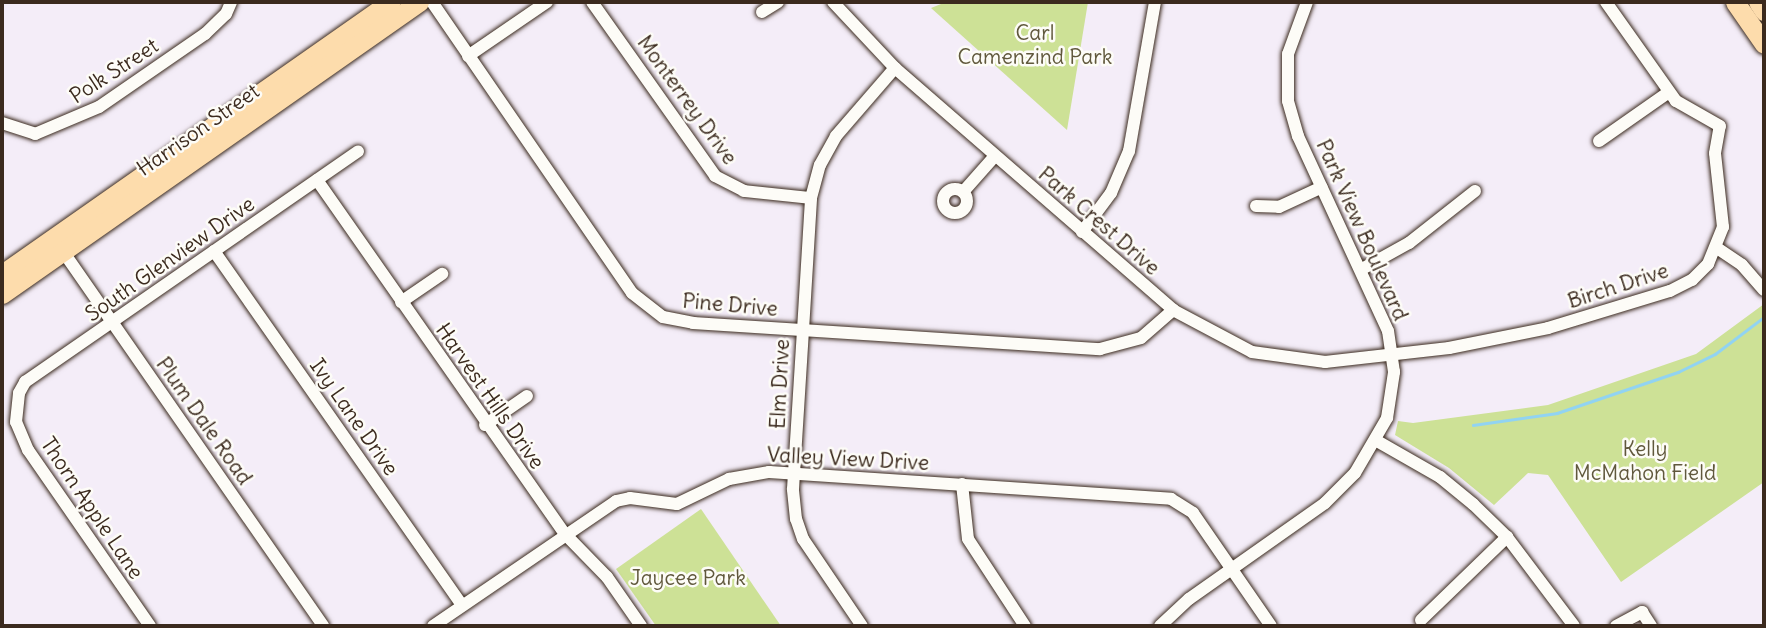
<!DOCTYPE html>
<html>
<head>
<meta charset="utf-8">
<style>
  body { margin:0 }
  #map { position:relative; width:1766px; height:628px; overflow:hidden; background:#f4edf8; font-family:Delius,sans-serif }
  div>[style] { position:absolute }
  .green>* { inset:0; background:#cde196 }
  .stream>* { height:2.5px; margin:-1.25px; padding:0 1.25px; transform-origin:1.25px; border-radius:1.25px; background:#91d3f2 }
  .roads { filter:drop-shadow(0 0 2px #3b2a1e) drop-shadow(0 0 2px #3b2a1e) }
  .street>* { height:12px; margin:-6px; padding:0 6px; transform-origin:6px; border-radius:6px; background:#fdfcf7 }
  .street>.ring { margin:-6px; padding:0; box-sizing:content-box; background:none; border:12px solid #fdfcf7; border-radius:50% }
  .primary>* { height:19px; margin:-9.5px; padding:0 9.5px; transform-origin:9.5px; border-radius:9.5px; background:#fddcac }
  span { translate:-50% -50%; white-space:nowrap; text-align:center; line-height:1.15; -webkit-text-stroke:5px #fdfcf7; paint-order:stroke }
  .park-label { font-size:21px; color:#60583c }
  .street-label { font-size:21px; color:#3b2a1e }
  .frame { position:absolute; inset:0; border:4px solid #3b2a1e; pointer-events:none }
</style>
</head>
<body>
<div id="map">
  <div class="green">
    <i style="clip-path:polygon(946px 2px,1088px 2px,1067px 130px,931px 8px)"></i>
    <i style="clip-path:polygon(1764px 304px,1764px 482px,1621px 582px,1548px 475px,1528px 473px,1494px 505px,1449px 468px,1395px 435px,1398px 421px,1413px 423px,1548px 405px,1696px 354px)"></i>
    <i style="clip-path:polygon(701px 509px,781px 626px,656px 626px,616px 569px)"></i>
  </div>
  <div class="stream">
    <i style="left:1473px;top:425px;width:85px;rotate:-8.1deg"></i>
    <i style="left:1557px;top:413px;width:128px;rotate:-18.7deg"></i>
    <i style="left:1678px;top:372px;width:41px;rotate:-25.9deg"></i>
    <i style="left:1715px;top:354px;width:61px;rotate:-37.1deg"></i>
  </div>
  <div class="roads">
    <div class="street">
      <i style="left:432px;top:2px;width:353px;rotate:55.5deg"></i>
      <i style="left:632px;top:293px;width:39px;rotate:38deg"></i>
      <i style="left:663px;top:317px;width:31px;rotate:11deg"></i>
      <i style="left:693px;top:323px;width:408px;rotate:3.7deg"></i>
      <i style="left:1100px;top:349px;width:42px;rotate:-15deg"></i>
      <i style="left:1141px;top:338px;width:43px;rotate:-41.2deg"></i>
      <i style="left:592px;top:2px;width:213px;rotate:54.7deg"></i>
      <i style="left:715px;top:176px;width:33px;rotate:27deg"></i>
      <i style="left:744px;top:191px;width:67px;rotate:6deg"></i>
      <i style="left:833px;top:2px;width:91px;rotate:46.8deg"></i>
      <i style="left:895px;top:68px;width:369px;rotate:41deg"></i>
      <i style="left:1173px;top:310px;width:89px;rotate:28deg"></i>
      <i style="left:1252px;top:352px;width:74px;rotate:7.8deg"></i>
      <i style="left:1325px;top:362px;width:125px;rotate:-6.4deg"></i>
      <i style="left:1449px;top:348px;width:101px;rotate:-11.4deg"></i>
      <i style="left:1548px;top:328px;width:127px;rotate:-16.9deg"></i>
      <i style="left:1670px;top:291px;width:25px;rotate:-27deg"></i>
      <i style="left:1692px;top:280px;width:23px;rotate:-45deg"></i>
      <i style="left:1708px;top:264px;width:40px;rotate:-68deg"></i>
      <i style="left:1723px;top:227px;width:74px;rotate:-96.2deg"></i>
      <i style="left:1715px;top:153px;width:27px;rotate:-80deg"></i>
      <i style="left:1720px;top:126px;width:51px;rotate:-150.4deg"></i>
      <i style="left:1676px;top:101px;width:121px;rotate:-125.3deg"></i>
      <i style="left:762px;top:12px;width:19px;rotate:-32deg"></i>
      <i style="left:468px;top:56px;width:96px;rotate:-34.4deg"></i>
      <i style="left:2px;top:123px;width:35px;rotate:18deg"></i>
      <i style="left:35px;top:134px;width:69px;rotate:-22.9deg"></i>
      <i style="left:99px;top:107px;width:129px;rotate:-34.6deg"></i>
      <i style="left:205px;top:34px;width:29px;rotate:-44deg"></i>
      <i style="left:226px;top:14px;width:13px;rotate:-67deg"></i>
      <i style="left:1599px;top:141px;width:85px;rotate:-35deg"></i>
      <i style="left:317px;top:180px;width:432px;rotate:55deg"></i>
      <i style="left:565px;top:534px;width:60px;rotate:45.7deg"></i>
      <i style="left:607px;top:577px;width:60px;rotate:55.2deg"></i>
      <i class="ring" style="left:943px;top:189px;width:12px;height:12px"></i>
      <i style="left:963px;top:192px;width:48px;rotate:-48.4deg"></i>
      <i style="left:1256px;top:206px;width:23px;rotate:2deg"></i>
      <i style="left:1279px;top:207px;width:47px;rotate:-24.9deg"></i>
      <i style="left:1082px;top:232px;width:49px;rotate:-53.4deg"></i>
      <i style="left:1111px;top:193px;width:46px;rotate:-66.8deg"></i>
      <i style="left:1129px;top:151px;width:151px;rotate:-80.1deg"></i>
      <i style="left:60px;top:247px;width:461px;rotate:55.2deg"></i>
      <i style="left:1717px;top:248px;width:30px;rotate:34deg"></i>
      <i style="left:1742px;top:265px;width:33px;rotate:49deg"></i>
      <i style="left:214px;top:251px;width:432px;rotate:55deg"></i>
      <i style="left:1362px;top:269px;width:54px;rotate:-29deg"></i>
      <i style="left:1409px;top:243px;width:84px;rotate:-38.2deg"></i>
      <i style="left:401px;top:302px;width:50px;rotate:-34.3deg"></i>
      <i style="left:485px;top:425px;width:51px;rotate:-34.6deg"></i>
      <i style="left:1377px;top:441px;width:73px;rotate:29.7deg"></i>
      <i style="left:1440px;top:477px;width:43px;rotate:39.3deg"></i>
      <i style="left:1473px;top:504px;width:47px;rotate:44.1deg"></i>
      <i style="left:1507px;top:537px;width:111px;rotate:53deg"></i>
      <i style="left:962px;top:484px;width:55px;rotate:83.8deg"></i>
      <i style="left:968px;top:539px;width:104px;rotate:56.8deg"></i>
      <i style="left:1421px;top:620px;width:120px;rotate:-44deg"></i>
      <i style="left:150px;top:626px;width:214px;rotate:-124.7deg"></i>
      <i style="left:28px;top:450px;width:30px;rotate:-113deg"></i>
      <i style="left:16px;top:422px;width:29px;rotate:-84deg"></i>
      <i style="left:19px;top:393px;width:13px;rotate:-61deg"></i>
      <i style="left:25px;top:382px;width:405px;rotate:-34.7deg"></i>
      <i style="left:433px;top:626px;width:222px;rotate:-34.3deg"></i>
      <i style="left:616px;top:501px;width:14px;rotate:-12deg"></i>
      <i style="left:630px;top:498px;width:47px;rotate:7.3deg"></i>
      <i style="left:677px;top:504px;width:58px;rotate:-25.7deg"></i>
      <i style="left:729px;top:479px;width:41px;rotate:-9.9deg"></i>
      <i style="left:769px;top:472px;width:403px;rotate:3.8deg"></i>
      <i style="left:1171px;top:499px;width:26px;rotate:32deg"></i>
      <i style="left:1193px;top:513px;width:137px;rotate:55.4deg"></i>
      <i style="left:862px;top:626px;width:105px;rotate:-124.1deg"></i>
      <i style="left:803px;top:539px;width:21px;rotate:-109deg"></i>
      <i style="left:796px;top:519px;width:30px;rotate:-96deg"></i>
      <i style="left:793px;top:489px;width:159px;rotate:-86.4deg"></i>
      <i style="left:803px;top:330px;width:132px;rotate:-86.5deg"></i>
      <i style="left:811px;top:198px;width:34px;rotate:-75deg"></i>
      <i style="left:820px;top:165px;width:33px;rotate:-61deg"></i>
      <i style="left:836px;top:136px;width:90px;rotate:-49.1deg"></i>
      <i style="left:1160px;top:626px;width:40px;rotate:-43deg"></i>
      <i style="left:1189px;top:599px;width:166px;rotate:-35.2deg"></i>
      <i style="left:1325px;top:503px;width:42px;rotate:-45deg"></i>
      <i style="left:1355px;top:473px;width:64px;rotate:-59.8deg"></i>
      <i style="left:1387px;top:418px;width:47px;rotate:-81.3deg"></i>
      <i style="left:1394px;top:372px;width:41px;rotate:-98.3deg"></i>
      <i style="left:1388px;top:331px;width:215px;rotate:-114.8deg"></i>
      <i style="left:1298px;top:136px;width:36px;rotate:-106deg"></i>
      <i style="left:1288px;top:101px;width:47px;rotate:-90deg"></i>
      <i style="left:1288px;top:54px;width:55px;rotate:-69.9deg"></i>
      <i style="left:1616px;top:626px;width:30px;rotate:-28deg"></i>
      <i style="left:1642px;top:612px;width:17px;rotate:57deg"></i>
    </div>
    <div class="primary">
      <i style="left:1735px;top:2px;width:51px;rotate:55.4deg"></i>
      <i style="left:1758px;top:2px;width:11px;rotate:56deg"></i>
      <i style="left:2px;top:274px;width:474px;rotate:-35deg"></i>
      <i style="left:2px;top:294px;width:509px;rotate:-35deg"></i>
    </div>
  </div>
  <div class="park-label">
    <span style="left:1035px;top:45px">Carl<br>Camenzind Park</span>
    <span style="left:1645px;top:461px">Kelly<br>McMahon Field</span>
    <span style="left:688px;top:578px">Jaycee Park</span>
  </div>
  <div class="street-label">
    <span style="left:114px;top:71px;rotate:-33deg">Polk Street</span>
    <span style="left:687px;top:100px;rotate:54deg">Monterrey Drive</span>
    <span style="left:198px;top:130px;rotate:-35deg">Harrison Street</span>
    <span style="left:1099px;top:221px;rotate:41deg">Park Crest Drive</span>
    <span style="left:1362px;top:230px;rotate:66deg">Park View Boulevard</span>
    <span style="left:170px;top:259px;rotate:-35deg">South Glenview Drive</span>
    <span style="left:1618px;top:286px;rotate:-18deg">Birch Drive</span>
    <span style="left:730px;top:305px;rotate:5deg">Pine Drive</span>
    <span style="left:780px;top:384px;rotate:-87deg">Elm Drive</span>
    <span style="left:490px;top:396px;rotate:55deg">Harvest Hills Drive</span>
    <span style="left:354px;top:417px;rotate:55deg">Ivy Lane Drive</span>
    <span style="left:204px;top:421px;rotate:55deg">Plum Dale Road</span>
    <span style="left:848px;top:459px;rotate:3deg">Valley View Drive</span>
    <span style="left:92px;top:508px;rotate:56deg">Thorn Apple Lane</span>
  </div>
  <div class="frame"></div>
</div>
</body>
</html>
